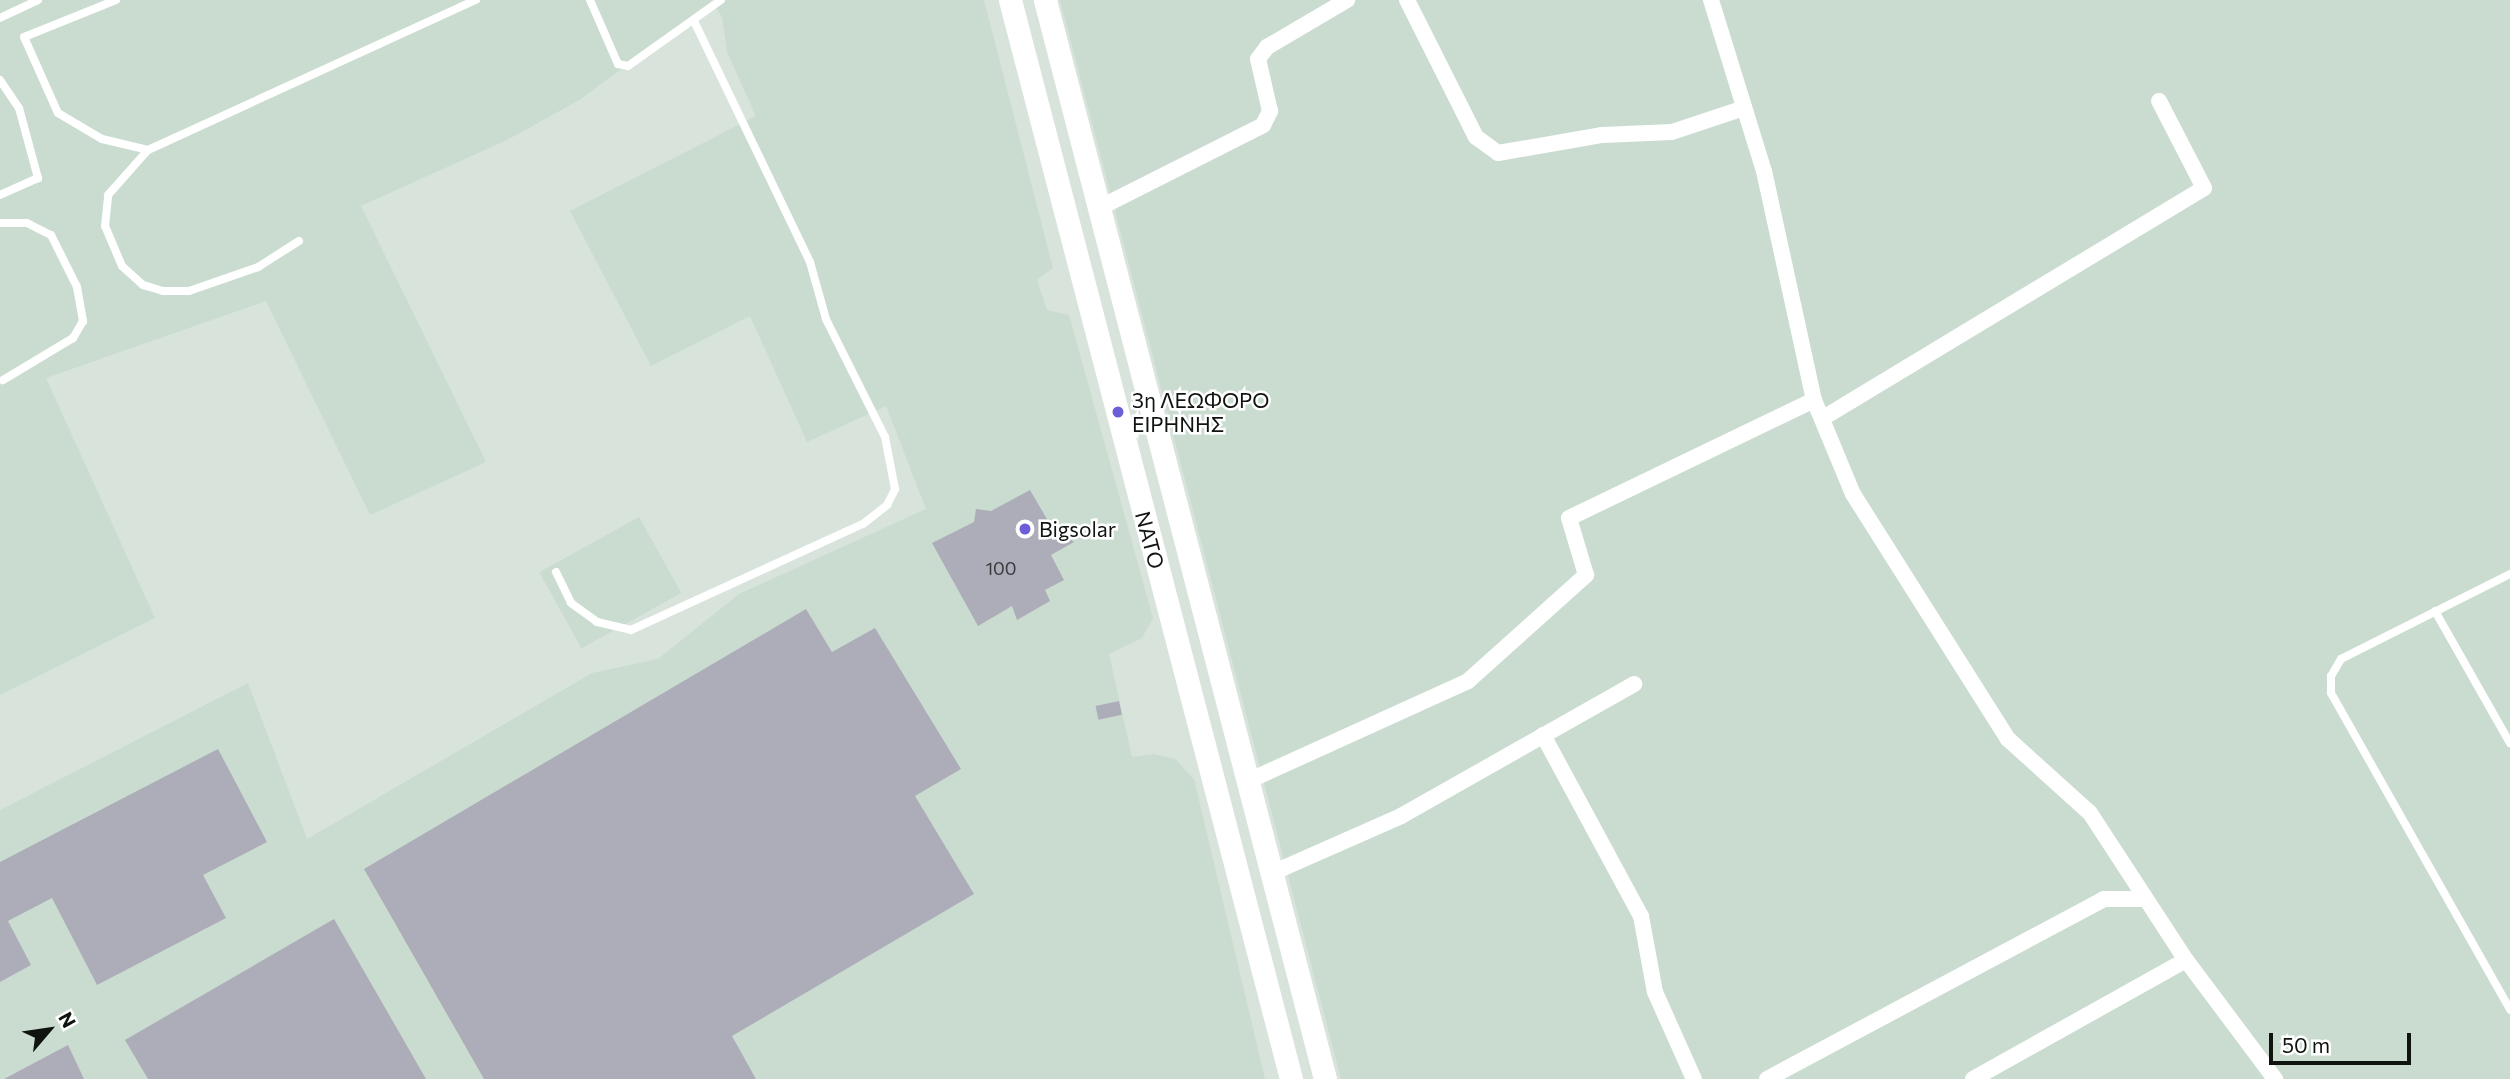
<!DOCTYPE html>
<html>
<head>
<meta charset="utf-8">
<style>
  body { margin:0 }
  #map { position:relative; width:2510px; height:1079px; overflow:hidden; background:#d8e3db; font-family:Commissioner,sans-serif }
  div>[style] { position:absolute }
  .built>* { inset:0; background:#c9dccf; transform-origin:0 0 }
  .building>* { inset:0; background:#adadb9; transform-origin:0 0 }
  .lane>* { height:8px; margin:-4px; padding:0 4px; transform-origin:4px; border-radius:4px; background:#fff }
  .street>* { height:16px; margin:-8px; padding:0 8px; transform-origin:8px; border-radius:8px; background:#fff }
  .secondary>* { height:23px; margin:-11.5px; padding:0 11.5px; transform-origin:11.5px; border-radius:11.5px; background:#fff }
  .dots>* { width:19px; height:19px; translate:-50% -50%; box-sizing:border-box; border:4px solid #fff; border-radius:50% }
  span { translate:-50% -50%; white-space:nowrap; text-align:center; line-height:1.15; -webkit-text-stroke:5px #fff; paint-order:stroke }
  .number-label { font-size:18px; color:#373a3b }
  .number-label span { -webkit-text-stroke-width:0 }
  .poi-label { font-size:21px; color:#101411 }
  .left { translate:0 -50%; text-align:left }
  .street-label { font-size:21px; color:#101411 }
  .north { position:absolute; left:14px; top:995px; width:70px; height:70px; -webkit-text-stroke:5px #fff; paint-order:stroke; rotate:61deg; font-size:19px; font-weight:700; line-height:28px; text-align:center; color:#101411 }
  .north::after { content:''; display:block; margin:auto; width:24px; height:32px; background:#101411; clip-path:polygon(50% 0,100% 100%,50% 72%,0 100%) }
  .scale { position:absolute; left:2269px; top:1033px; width:142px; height:32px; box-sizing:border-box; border:4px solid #101411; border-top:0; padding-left:9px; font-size:21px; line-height:24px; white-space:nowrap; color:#101411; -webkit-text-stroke:5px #fff; paint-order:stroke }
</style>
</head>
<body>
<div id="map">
  <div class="built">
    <i style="clip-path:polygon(0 0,984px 0,1053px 268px,1037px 280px,1047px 310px,1069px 315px,1153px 618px,1142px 638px,1109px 654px,1132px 757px,1154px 754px,1175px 759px,1194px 779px,1265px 1079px,0 1079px,0 810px,248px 683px,307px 839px,592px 673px,658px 659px,739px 594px,926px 509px,886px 406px,807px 442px,750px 316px,651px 366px,570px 211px,756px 116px,727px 52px,722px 17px,712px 1px,581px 99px,509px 139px,361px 206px,486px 462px,370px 515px,266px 301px,46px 378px,155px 618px,0 695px)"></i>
    <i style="clip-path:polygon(1060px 0,2510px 0,2510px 1079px,1341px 1079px)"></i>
    <i style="left:639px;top:517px;width:87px;height:114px;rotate:61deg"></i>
  </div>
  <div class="building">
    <i style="clip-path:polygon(1030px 490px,1051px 526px,1074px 542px,1051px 555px,1064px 580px,1045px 590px,1050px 601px,1017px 620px,1012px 606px,978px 626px,932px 543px,974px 522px,976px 509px,991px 511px)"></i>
    <i style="clip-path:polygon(806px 609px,832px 652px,875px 628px,961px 769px,915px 796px,974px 894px,732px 1036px,756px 1079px,484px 1079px,364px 869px)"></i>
    <i style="left:1119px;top:701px;width:14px;height:24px;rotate:78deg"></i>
    <i style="clip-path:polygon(218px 749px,267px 842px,203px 875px,226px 918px,97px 985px,52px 898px,8px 921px,31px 965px,0 982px,0 862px)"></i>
    <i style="clip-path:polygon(334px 919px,426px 1079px,148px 1079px,125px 1040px)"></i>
    <i style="clip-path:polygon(68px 1045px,84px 1079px,4px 1079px)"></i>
  </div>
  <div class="lane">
    <i style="left:116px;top:0;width:99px;rotate:158.1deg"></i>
    <i style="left:24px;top:37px;width:83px;rotate:65.9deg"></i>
    <i style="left:58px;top:113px;width:51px;rotate:30.6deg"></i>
    <i style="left:102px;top:139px;width:47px;rotate:13.4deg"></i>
    <i style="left:590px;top:0;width:70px;rotate:66.4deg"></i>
    <i style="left:618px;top:64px;width:10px;rotate:11deg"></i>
    <i style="left:628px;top:66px;width:114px;rotate:-35.4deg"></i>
    <i style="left:0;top:18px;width:42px;rotate:-25.3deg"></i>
    <i style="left:0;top:80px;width:34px;rotate:56deg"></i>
    <i style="left:19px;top:108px;width:73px;rotate:74.8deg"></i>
    <i style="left:38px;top:178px;width:42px;rotate:155.9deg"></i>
    <i style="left:0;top:223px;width:27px"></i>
    <i style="left:27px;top:223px;width:27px;rotate:27deg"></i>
    <i style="left:51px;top:235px;width:58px;rotate:63.4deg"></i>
    <i style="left:77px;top:287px;width:35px;rotate:80deg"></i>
    <i style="left:83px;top:321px;width:20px;rotate:120deg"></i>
    <i style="left:73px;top:338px;width:82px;rotate:149deg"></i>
    <i style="left:299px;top:241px;width:49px;rotate:147.6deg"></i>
    <i style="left:258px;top:267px;width:73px;rotate:160.8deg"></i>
    <i style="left:189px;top:291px;width:26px;rotate:180deg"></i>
    <i style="left:163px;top:291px;width:21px;rotate:-163deg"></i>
    <i style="left:143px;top:285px;width:28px;rotate:-138deg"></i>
    <i style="left:122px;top:266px;width:43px;rotate:-113deg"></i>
    <i style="left:105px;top:226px;width:31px;rotate:-84deg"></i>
    <i style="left:108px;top:195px;width:60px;rotate:-48.4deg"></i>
    <i style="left:148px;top:150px;width:361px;rotate:-24.6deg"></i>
    <i style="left:556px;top:572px;width:34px;rotate:64deg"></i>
    <i style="left:571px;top:603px;width:32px;rotate:36deg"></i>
    <i style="left:597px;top:622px;width:35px;rotate:13deg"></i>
    <i style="left:631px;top:630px;width:255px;rotate:-24.6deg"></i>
    <i style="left:863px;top:524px;width:31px;rotate:-38deg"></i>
    <i style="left:887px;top:505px;width:18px;rotate:-63deg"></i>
    <i style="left:895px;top:489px;width:53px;rotate:-100.9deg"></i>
    <i style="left:885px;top:437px;width:132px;rotate:-116.6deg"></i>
    <i style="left:826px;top:319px;width:59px;rotate:-105.7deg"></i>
    <i style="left:810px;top:262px;width:267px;rotate:-115.7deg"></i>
    <i style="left:2510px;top:574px;width:189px;rotate:153.3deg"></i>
    <i style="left:2341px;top:659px;width:20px;rotate:120deg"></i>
    <i style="left:2331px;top:676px;width:17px;rotate:90deg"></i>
    <i style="left:2331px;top:693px;width:364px;rotate:60.5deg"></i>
    <i style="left:2435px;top:611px;width:152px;rotate:60.4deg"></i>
  </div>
  <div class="street">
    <i style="left:1407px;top:0;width:153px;rotate:63.3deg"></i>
    <i style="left:1476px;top:137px;width:27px;rotate:36deg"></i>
    <i style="left:1498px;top:153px;width:106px;rotate:-9.8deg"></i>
    <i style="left:1602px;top:135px;width:70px;rotate:-2.5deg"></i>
    <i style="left:1672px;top:132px;width:76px;rotate:-18.4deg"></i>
    <i style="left:1711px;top:0;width:179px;rotate:72.8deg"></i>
    <i style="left:1764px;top:171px;width:234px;rotate:77.7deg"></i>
    <i style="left:1814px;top:400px;width:102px;rotate:67.5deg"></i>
    <i style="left:1853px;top:494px;width:290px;rotate:57.7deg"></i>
    <i style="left:2008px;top:739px;width:110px;rotate:42.1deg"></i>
    <i style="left:2090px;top:813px;width:176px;rotate:56.9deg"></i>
    <i style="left:2186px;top:960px;width:149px;rotate:53.2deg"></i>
    <i style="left:1099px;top:208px;width:184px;rotate:-26.8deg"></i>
    <i style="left:1263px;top:125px;width:16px;rotate:-63deg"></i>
    <i style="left:1270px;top:111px;width:53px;rotate:-103deg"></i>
    <i style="left:1258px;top:59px;width:15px;rotate:-53deg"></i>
    <i style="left:1267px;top:47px;width:93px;rotate:-30.4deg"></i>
    <i style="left:1823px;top:418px;width:445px;rotate:-31.1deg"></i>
    <i style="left:2204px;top:188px;width:98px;rotate:-117.3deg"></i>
    <i style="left:1543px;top:735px;width:206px;rotate:61.6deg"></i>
    <i style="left:1641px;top:916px;width:77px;rotate:79.6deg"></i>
    <i style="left:1655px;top:992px;width:95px;rotate:65.9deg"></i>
    <i style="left:1248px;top:781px;width:242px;rotate:-24.4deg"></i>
    <i style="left:1468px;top:681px;width:159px;rotate:-41.9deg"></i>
    <i style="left:1586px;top:575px;width:59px;rotate:-106.6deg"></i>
    <i style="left:1569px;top:518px;width:272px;rotate:-25.7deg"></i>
    <i style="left:1272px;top:873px;width:141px;rotate:-23.8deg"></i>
    <i style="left:1401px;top:816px;width:268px;rotate:-29.5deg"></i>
    <i style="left:1767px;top:1079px;width:382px;rotate:-28.1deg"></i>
    <i style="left:2104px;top:899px;width:40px"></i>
    <i style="left:1973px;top:1079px;width:244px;rotate:-29.2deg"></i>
  </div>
  <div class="secondary">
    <i style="left:1010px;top:0;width:1115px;rotate:75.4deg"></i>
    <i style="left:1045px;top:0;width:1115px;rotate:75.45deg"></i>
  </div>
  <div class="dots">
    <i style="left:1118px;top:412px;background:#6b5ed8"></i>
    <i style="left:1025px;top:529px;background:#6b5ed8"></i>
  </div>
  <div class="number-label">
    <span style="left:1001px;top:568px">100</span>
  </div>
  <div class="poi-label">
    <span class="left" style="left:1132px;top:412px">3η ΛΕΩΦΟΡΟ<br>ΕΙΡΗΝΗΣ</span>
    <span class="left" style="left:1039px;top:529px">Bigsolar</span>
  </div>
  <div class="street-label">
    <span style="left:1150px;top:540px;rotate:75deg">ΝΑΤΟ</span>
  </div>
  <div class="north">N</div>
  <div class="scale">50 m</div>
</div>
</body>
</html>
